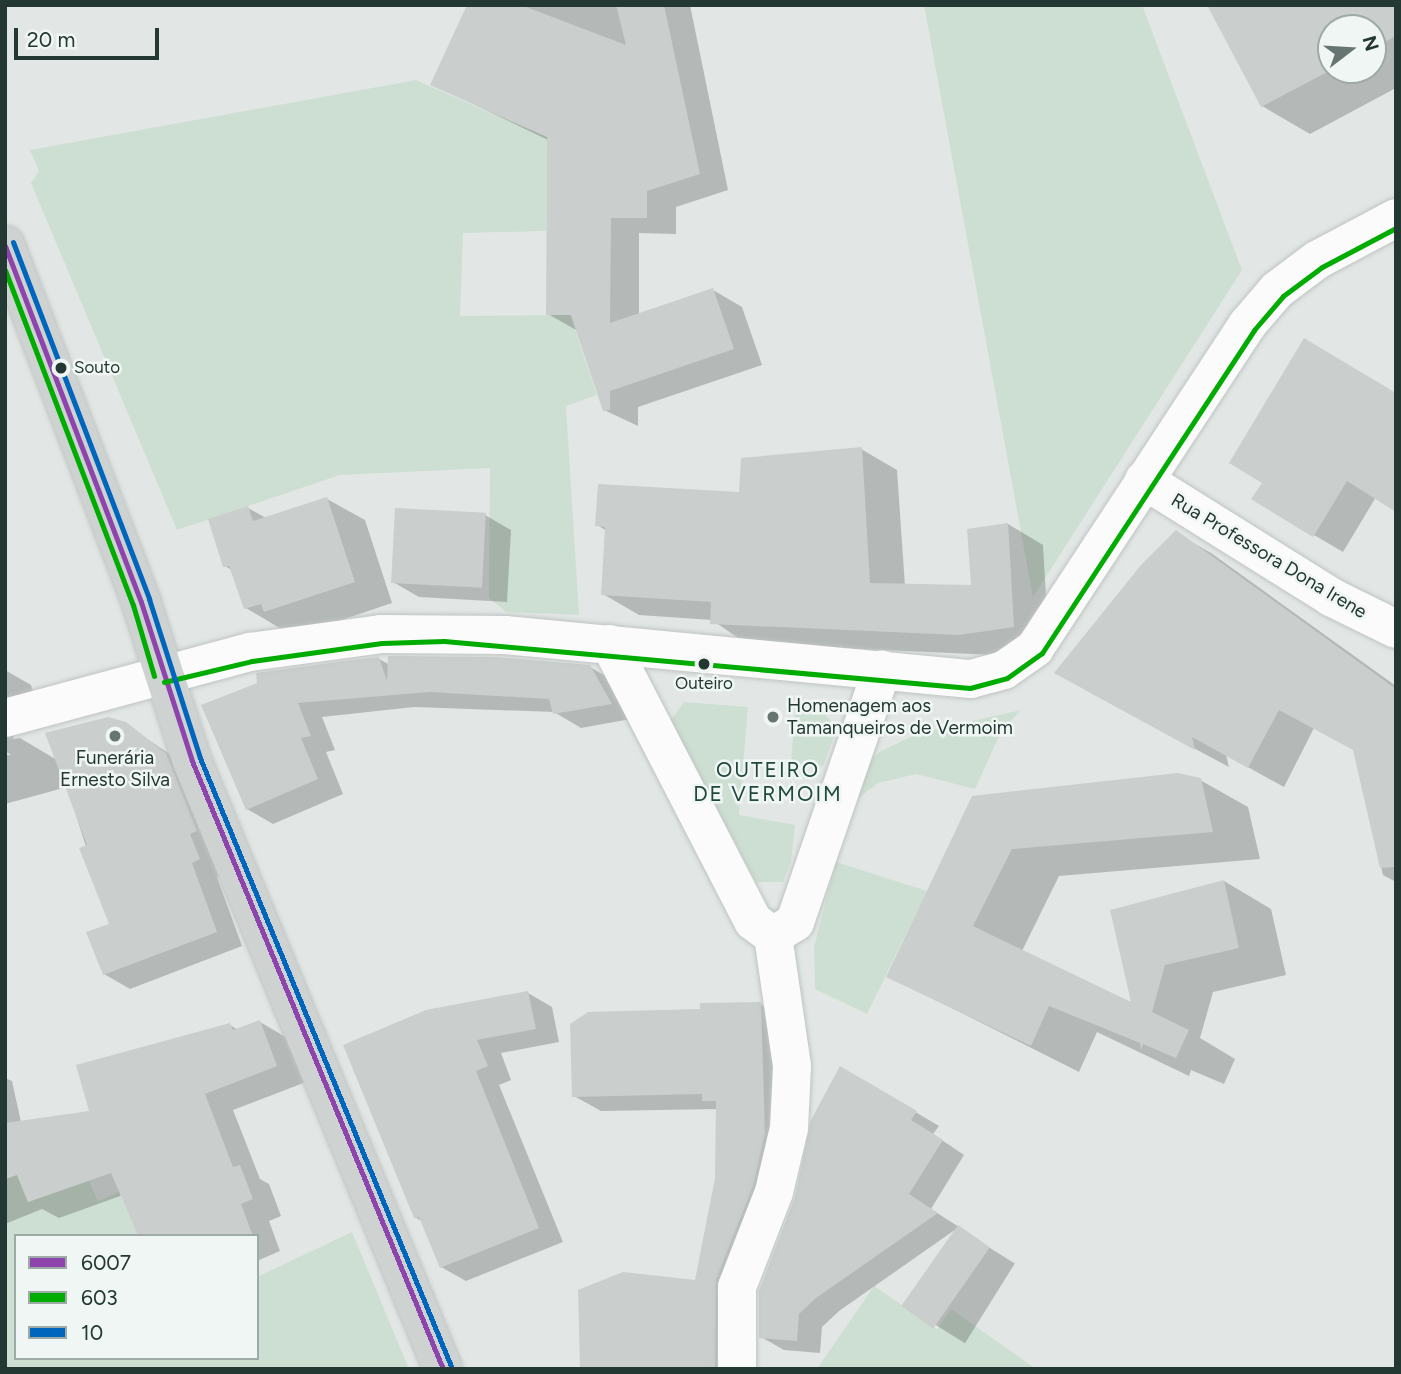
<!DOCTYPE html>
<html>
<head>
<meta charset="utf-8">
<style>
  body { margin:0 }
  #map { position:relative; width:1401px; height:1374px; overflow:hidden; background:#e2e7e5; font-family:Figtree,sans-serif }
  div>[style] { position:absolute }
  .green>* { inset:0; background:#cddfd2 }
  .shadow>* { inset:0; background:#0003; transform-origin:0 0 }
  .building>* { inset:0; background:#cacecc; transform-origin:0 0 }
  .roads { filter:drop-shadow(0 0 2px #bfc4c2) drop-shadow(0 0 2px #bfc4c2) }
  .minor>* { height:38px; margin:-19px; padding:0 19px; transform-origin:19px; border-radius:19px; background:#fbfbfb }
  .major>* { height:38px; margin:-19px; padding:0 19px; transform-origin:19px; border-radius:19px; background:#ced3d2 }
  .bus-1>* { height:5px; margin:-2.5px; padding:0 2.5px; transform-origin:2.5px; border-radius:2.5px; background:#8e44ad }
  .bus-2>* { height:5px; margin:-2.5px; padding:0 2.5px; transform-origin:2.5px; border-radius:2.5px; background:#00ac00 }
  .bus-3>* { height:5px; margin:-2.5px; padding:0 2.5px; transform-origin:2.5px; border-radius:2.5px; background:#0065bd }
  .dots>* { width:19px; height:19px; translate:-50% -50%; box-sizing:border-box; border:4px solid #f0f6f3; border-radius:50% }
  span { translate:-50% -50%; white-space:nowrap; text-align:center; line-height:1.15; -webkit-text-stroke:5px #f0f6f3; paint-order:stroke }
  .bus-label { font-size:17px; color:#233832 }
  .left { translate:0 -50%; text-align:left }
  .street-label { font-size:19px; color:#233832 }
  .poi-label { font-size:19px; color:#233832 }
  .neighbourhood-label { font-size:21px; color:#21483e; letter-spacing:2px }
  .frame { position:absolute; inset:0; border:7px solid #233832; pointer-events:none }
  .legend { position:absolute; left:14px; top:1234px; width:245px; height:126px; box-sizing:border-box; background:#f0f6f3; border:2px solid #9eaaa6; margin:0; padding:9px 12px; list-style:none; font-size:21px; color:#233832 }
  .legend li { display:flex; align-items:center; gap:14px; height:35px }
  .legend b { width:35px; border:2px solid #9eaaa6 }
  .north { position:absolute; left:1317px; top:14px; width:70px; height:70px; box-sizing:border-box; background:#f0f6f3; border:2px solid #9eaaa6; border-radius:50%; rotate:73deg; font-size:19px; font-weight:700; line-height:28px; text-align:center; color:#233832 }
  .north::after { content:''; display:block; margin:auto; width:24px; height:32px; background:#667571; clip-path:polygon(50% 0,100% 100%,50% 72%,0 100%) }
  .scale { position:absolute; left:14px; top:28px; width:145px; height:32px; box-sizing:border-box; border:4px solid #233832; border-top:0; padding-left:9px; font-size:21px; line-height:24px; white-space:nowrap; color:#233832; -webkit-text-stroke:5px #f0f6f3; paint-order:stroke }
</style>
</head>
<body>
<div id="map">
  <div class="green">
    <i style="clip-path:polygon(924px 5px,1142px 5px,1242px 270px,1033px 597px)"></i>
    <i style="clip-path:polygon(416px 80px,530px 130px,550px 124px,546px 231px,463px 233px,460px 316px,570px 315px,597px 395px,566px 406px,579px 615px,506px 612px,489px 598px,490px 468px,340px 475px,177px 530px,31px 183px,39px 171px,30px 150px)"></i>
    <i style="clip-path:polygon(684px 702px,748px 707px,739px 815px,795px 825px,791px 862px,783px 882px,756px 882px,671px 720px)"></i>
    <i style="clip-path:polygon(795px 710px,824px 713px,837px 728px,823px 766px,791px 763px)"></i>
    <i style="clip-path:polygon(1021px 710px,1001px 732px,975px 789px,916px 774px,878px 783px,856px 800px,870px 760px,881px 751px,919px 733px)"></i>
    <i style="clip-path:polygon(836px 862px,927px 891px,867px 1014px,815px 989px,814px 947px)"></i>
    <i style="clip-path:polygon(17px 1175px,28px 1202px,89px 1181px,98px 1201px,119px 1192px,138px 1236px,16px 1236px,16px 1358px,257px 1358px,257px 1277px,352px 1232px,409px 1369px,5px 1369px,5px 1179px)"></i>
    <i style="clip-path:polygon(874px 1286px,937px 1329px,951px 1309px,1036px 1369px,817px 1369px)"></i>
  </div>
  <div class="shadow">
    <i style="clip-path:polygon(469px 5px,690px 5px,728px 190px,676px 207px,676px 234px,639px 233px,639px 315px,713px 290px,742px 307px,762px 365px,638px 407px,638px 426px,604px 410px,576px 330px,548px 314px,548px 140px,432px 84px)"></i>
    <i style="clip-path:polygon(evenodd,1236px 5px,1396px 5px,1396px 88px,1310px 134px,1262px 106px,1236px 5px,1331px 28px,1373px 28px,1373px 70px,1331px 70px,1331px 28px)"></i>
    <i style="clip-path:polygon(1396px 394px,1376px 497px,1343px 552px,1314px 535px)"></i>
    <i style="clip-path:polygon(861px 449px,897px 470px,905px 586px,972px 587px,1008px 524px,1043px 545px,1049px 647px,996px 655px,747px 644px,712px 620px,639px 615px,603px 594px,607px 531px,597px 525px,741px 494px)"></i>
    <i style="clip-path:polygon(327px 499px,365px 520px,392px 603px,303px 633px,283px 630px,246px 608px,233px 571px,225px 566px,248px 508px,266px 518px)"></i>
    <i style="clip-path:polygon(485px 515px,511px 530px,507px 602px,419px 597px,393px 582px)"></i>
    <i style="clip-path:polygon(1176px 533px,1211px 553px,1396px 686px,1396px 882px,1383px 875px,1354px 750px,1314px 728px,1284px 787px,1226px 755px,1229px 767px,1091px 693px)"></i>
    <i style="clip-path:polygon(379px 659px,390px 665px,590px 667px,616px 682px,636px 718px,581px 728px,554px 712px,414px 707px,322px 717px,335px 750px,326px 752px,343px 794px,273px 824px,247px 809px,203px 706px)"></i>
    <i style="clip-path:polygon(5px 670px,31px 685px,38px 711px,18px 719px,13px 739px,20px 738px,57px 760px,125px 724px,192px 769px,225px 874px,217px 877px,242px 946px,130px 989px,104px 974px,111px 925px,67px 787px,5px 804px,5px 755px,11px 755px,5px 751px)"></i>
    <i style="clip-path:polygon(1200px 780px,1248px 807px,1260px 859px,1059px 876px,1022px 951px,1133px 1005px,1224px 881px,1271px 909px,1286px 975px,1213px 992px,1200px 1038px,1235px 1059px,1224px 1084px,1191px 1070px,1189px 1076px,1097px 1032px,1079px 1072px,888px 976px,973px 798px)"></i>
    <i style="clip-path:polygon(528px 993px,552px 1007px,559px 1042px,501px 1053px,511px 1080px,499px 1085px,563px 1242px,466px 1281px,441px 1267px,423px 1222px,415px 1217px,345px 1046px)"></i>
    <i style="clip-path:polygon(760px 1004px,786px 1019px,791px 1149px,741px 1303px,741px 1369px,582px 1369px,696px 1281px,717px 1179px,718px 1109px,601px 1111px,574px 1096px,702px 1011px)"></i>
    <i style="clip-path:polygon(260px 1022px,289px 1039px,306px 1082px,233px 1110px,260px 1179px,269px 1184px,281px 1216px,269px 1221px,280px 1251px,257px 1261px,257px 1236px,140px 1236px,123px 1195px,59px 1218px,42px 1209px,5px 1224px,5px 1078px,12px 1081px,21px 1122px,91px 1112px,230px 1025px,238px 1030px)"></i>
    <i style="clip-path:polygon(841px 1068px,939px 1126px,933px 1134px,964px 1155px,931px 1209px,959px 1227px,839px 1311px,822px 1327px,820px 1353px,784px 1350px,761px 1337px,797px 1198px)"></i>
    <i style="left:958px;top:1228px;width:67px;height:94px;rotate:32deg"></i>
  </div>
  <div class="building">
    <i style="clip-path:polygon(467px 5px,521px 5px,626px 45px,616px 5px,664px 5px,700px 174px,647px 191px,647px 218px,611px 218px,610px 323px,713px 288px,734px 349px,610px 391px,610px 410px,603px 411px,571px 315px,546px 315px,547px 137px,430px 85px)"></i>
    <i style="clip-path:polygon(1207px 5px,1396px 5px,1396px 36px,1373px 48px,1373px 28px,1331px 28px,1331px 70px,1261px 107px)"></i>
    <i style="clip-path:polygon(1304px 338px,1396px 393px,1396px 512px,1347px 481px,1313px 537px,1251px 499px,1262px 483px,1229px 463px)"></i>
    <i style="clip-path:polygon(862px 447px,870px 583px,971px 585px,967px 529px,1008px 523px,1014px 627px,959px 635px,710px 624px,711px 602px,601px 595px,605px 527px,595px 526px,598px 484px,739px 492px,741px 458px)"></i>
    <i style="clip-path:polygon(327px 497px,355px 582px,264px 612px,261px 604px,244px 609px,229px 566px,223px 567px,208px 519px,248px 506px,253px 521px)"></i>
    <i style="left:395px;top:508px;width:91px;height:75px;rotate:3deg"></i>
    <i style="clip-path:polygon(1176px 530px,1396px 689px,1396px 867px,1380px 868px,1353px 750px,1279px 710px,1248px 768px,1192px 737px,1195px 750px,1054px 673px,1141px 565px)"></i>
    <i style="clip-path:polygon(388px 656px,496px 657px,590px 665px,612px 704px,553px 714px,549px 699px,430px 692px,298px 703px,311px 736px,301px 738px,318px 779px,246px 810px,201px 705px,257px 683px,256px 673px,352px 660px,379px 657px,387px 681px)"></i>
    <i style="clip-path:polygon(108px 717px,126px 722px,166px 753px,197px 831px,190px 834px,200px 859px,192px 863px,217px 932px,103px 975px,86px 932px,109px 924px,79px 848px,87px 845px,45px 733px)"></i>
    <i style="clip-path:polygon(1178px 773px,1201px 778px,1213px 832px,1012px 849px,973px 926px,1131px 1002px,1110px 910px,1224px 880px,1239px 948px,1165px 965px,1152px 1012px,1189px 1030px,1176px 1058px,1143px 1044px,1141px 1050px,1140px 1043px,1049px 1006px,1031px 1046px,886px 977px,972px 796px)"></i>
    <i style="clip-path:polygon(528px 991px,536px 1029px,477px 1040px,488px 1066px,476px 1071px,539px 1228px,440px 1268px,419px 1217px,414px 1218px,343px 1045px,426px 1010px)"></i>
    <i style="clip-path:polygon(761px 1002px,765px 1133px,753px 1186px,716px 1280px,715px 1369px,580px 1369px,578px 1290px,623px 1272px,695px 1280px,715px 1178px,716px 1101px,702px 1101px,702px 1094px,572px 1097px,570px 1024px,588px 1012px,700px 1009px,700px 1003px)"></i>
    <i style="clip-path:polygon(260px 1020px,277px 1066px,205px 1094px,233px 1167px,240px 1165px,253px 1199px,241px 1204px,253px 1236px,138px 1236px,111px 1173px,28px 1202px,17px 1175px,5px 1179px,5px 1123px,89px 1111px,76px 1065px,230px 1023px,233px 1030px)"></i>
    <i style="clip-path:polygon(840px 1066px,917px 1111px,911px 1120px,943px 1140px,909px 1194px,938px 1213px,816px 1298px,799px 1314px,797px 1341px,759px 1338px,759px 1291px,795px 1197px,811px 1120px)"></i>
    <i style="left:958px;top:1225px;width:39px;height:99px;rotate:35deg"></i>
  </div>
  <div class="roads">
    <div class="minor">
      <i style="left:1144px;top:480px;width:221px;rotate:32deg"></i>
      <i style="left:1331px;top:597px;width:72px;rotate:26.2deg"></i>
      <i style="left:610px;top:644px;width:312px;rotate:62.7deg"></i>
      <i style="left:753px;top:921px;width:25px;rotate:37deg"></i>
      <i style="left:5px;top:718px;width:254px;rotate:-15.1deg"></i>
      <i style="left:250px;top:652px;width:132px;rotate:-7.8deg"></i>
      <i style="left:381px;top:634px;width:124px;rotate:0.5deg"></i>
      <i style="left:505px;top:635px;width:468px;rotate:5.4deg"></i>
      <i style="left:971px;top:679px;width:34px;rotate:-15deg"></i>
      <i style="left:1004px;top:670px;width:38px;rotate:-35deg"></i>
      <i style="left:1035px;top:648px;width:386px;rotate:-56.7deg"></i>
      <i style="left:1247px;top:325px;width:46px;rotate:-49.4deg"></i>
      <i style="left:1277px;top:290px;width:50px;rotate:-36.9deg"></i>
      <i style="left:1317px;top:260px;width:89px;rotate:-28deg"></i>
      <i style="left:773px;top:936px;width:26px;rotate:-32deg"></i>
      <i style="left:795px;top:922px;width:267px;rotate:-71deg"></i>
      <i style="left:737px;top:1369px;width:82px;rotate:-90deg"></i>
      <i style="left:737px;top:1287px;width:102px;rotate:-68.7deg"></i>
      <i style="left:774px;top:1192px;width:66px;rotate:-76.8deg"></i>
      <i style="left:789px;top:1128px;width:62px;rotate:-87.2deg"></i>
      <i style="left:792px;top:1066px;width:131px;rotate:-98.3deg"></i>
    </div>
    <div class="major">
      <i style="left:5px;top:245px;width:382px;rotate:69.1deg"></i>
      <i style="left:141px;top:602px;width:167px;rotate:72.2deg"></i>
      <i style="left:192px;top:761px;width:658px;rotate:67.57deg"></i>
    </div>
  </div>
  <div class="bus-1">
    <i style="left:5px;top:246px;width:381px;rotate:69.1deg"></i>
    <i style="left:141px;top:602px;width:167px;rotate:72.2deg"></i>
    <i style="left:192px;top:761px;width:658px;rotate:67.57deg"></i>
  </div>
  <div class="bus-2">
    <i style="left:5px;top:270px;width:359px;rotate:69.1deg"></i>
    <i style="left:133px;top:605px;width:74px;rotate:73.5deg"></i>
    <i style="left:164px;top:682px;width:90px;rotate:-13.4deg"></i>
    <i style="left:252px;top:661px;width:131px;rotate:-7.9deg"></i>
    <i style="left:382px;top:643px;width:62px;rotate:-1.8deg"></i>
    <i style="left:444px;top:641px;width:528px;rotate:5.11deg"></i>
    <i style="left:970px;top:688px;width:38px;rotate:-15deg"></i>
    <i style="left:1007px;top:678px;width:43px;rotate:-35.5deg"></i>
    <i style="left:1042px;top:653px;width:386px;rotate:-56.7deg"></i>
    <i style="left:1254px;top:330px;width:45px;rotate:-49.5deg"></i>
    <i style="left:1283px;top:296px;width:49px;rotate:-36.6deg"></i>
    <i style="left:1322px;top:267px;width:84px;rotate:-27.8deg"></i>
  </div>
  <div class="bus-3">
    <i style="left:13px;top:242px;width:382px;rotate:69.1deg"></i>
    <i style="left:149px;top:599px;width:167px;rotate:72.2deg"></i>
    <i style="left:200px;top:758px;width:658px;rotate:67.57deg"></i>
  </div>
  <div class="dots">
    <i style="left:61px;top:368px;background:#233832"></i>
    <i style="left:704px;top:664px;background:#233832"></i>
    <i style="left:773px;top:717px;background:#667571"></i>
    <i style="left:115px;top:736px;background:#667571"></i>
  </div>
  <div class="bus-label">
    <span class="left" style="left:74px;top:368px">Souto</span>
    <span style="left:704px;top:684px">Outeiro</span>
  </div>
  <div class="street-label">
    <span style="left:1269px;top:556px;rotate:31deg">Rua Professora Dona Irene</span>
  </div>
  <div class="poi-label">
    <span class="left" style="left:787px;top:717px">Homenagem aos<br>Tamanqueiros de Vermoim</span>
    <span style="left:115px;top:769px">Funerária<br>Ernesto Silva</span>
  </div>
  <div class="neighbourhood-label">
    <span style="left:768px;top:782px">OUTEIRO<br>DE VERMOIM</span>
  </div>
  <div class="frame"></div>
  <ul class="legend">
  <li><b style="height:9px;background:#8e44ad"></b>6007</li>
  <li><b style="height:9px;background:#00ac00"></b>603</li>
  <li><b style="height:9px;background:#0065bd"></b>10</li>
  </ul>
  <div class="north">N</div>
  <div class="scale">20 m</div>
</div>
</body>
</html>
